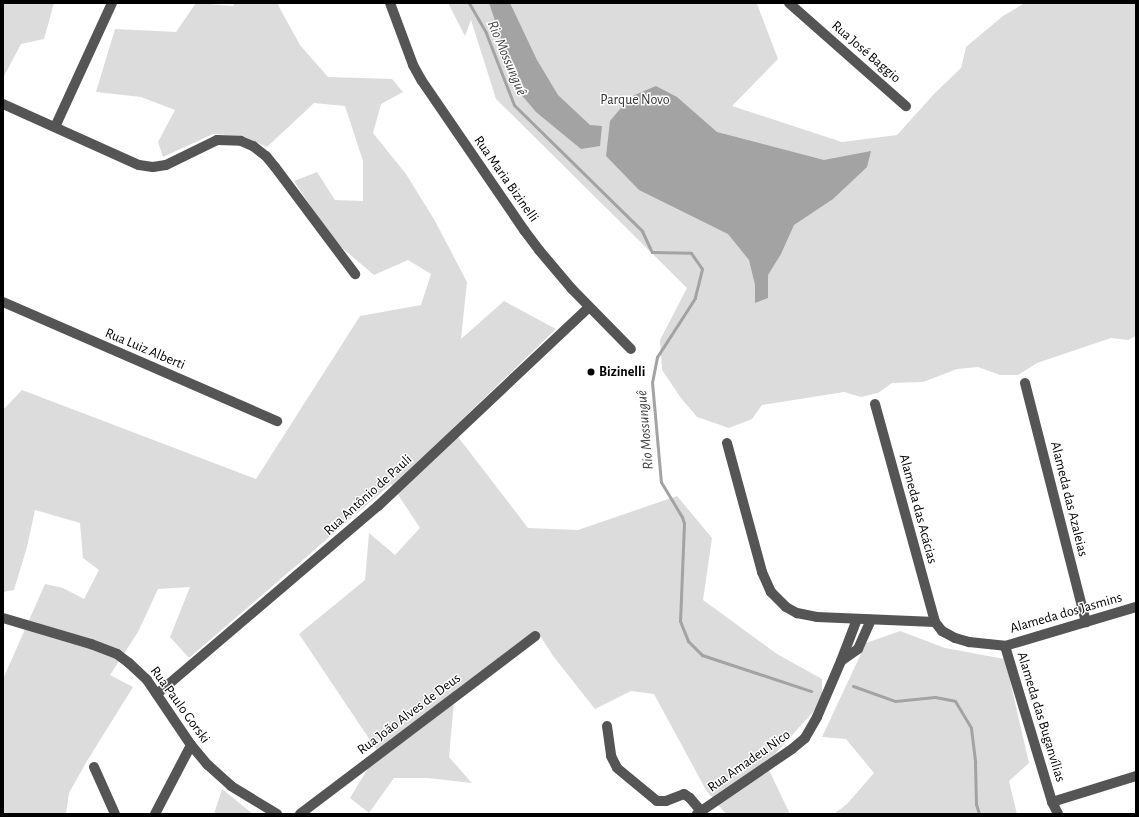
<!DOCTYPE html>
<html>
<head>
<meta charset="utf-8">
<style>
  body { margin:0 }
  #map { position:relative; width:1139px; height:817px; overflow:hidden; background:#fff; font-family:"Alegreya Sans",sans-serif }
  div>[style] { position:absolute }
  .green>* { inset:0; background:#dcdcdc }
  .water>* { inset:0; background:#a3a3a3 }
  .stream>* { height:3px; margin:-1.5px; padding:0 1.5px; transform-origin:1.5px; border-radius:1.5px; background:#a3a3a3 }
  .minor>* { height:10px; margin:-5px; padding:0 5px; transform-origin:5px; border-radius:5px; background:#555 }
  .dots>* { width:11px; height:11px; translate:-50% -50%; box-sizing:border-box; border:2px solid #fff; border-radius:50% }
  span { translate:-50% -50%; white-space:nowrap; text-align:center; line-height:1.15; -webkit-text-stroke:3px #fff; paint-order:stroke }
  .street-label { font-size:14px; color:#000 }
  .park-label { font-size:14px; color:#333 }
  .poi-label { font-size:14px; color:#000; font-weight:700 }
  .left { translate:0 -50%; text-align:left }
  .water-label { font-size:15px; color:#444; font-style:italic }
  .frame { position:absolute; inset:0; border:4px solid #000; pointer-events:none }
</style>
</head>
<body>
<div id="map">
  <div class="green">
    <i style="clip-path:polygon(3px 3px,54px 3px,44px 39px,21px 44px,3px 78px)"></i>
    <i style="clip-path:polygon(196px 3px,233px 6px,235px 3px,279px 3px,278px 5px,300px 45px,328px 77px,392px 79px,403px 92px,381px 104px,373px 133px,406px 174px,435px 221px,467px 282px,461px 339px,504px 301px,556px 329px,452px 429px,528px 528px,578px 530px,677px 496px,712px 538px,703px 600px,777px 654px,822px 679px,822px 702px,766px 764px,790px 814px,724px 814px,725px 813px,706px 790px,654px 694px,631px 691px,595px 709px,553px 656px,537px 631px,455px 690px,449px 757px,472px 783px,428px 778px,394px 778px,369px 813px,350px 798px,378px 752px,299px 634px,365px 580px,369px 533px,395px 555px,420px 528px,391px 484px,189px 658px,170px 637px,190px 587px,158px 589px,138px 632px,110px 675px,133px 687px,87px 761px,69px 793px,66px 814px,3px 814px,3px 679px,45px 584px,63px 588px,84px 599px,99px 570px,83px 558px,80px 523px,35px 510px,27px 547px,14px 590px,3px 592px,3px 410px,22px 390px,256px 479px,360px 316px,421px 305px,431px 274px,408px 260px,374px 275px,334px 241px,294px 181px,317px 172px,335px 200px,363px 201px,363px 161px,345px 106px,314px 103px,267px 147px,243px 136px,213px 134px,163px 157px,158px 142px,175px 110px,141px 97px,96px 92px,115px 29px,176px 32px)"></i>
    <i style="clip-path:polygon(448px 3px,757px 4px,778px 59px,732px 106px,842px 142px,897px 135px,934px 94px,961px 68px,966px 47px,1003px 16px,1025px 3px,1136px 3px,1136px 336px,1128px 340px,1111px 338px,1037px 363px,1018px 375px,1000px 375px,978px 367px,957px 369px,923px 382px,892px 383px,878px 393px,861px 397px,844px 392px,762px 405px,752px 419px,729px 428px,697px 417px,681px 398px,662px 370px,660px 340px,687px 288px,496px 99px,471px 20px,465px 36px)"></i>
    <i style="clip-path:polygon(900px 631px,945px 648px,1005px 659px,1029px 763px,1009px 781px,1017px 814px,834px 814px,847px 804px,874px 773px,846px 739px,822px 737px,866px 643px)"></i>
    <i style="clip-path:polygon(222px 789px,253px 814px,214px 814px)"></i>
  </div>
  <div class="water">
    <i style="clip-path:polygon(489px 3px,510px 3px,537px 60px,558px 95px,590px 125px,602px 126px,600px 146px,581px 149px,536px 112px,519px 92px)"></i>
    <i style="clip-path:polygon(656px 86px,677px 97px,717px 132px,824px 160px,871px 151px,867px 167px,833px 199px,794px 225px,781px 254px,768px 275px,768px 298px,755px 303px,755px 285px,749px 260px,728px 234px,639px 190px,606px 156px,610px 121px,630px 97px)"></i>
  </div>
  <div class="stream">
    <i style="left:469px;top:3px;width:34px;rotate:60deg"></i>
    <i style="left:486px;top:33px;width:77px;rotate:68.7deg"></i>
    <i style="left:514px;top:105px;width:180px;rotate:44.5deg"></i>
    <i style="left:642px;top:231px;width:23px;rotate:65deg"></i>
    <i style="left:652px;top:252px;width:39px;rotate:1deg"></i>
    <i style="left:691px;top:253px;width:19px;rotate:55deg"></i>
    <i style="left:702px;top:269px;width:30px;rotate:104deg"></i>
    <i style="left:695px;top:298px;width:70px;rotate:122.8deg"></i>
    <i style="left:657px;top:357px;width:25px;rotate:101deg"></i>
    <i style="left:652px;top:382px;width:100px;rotate:84.9deg"></i>
    <i style="left:661px;top:482px;width:41px;rotate:59deg"></i>
    <i style="left:682px;top:517px;width:6px;rotate:72deg"></i>
    <i style="left:684px;top:523px;width:98px;rotate:92.3deg"></i>
    <i style="left:680px;top:621px;width:22px;rotate:68deg"></i>
    <i style="left:688px;top:641px;width:20px;rotate:45deg"></i>
    <i style="left:702px;top:655px;width:115px;rotate:18.3deg"></i>
    <i style="left:853px;top:686px;width:45px;rotate:19.7deg"></i>
    <i style="left:895px;top:701px;width:40px;rotate:-5.7deg"></i>
    <i style="left:935px;top:697px;width:20px;rotate:11deg"></i>
    <i style="left:955px;top:701px;width:31px;rotate:59deg"></i>
    <i style="left:971px;top:728px;width:35px;rotate:83deg"></i>
    <i style="left:975px;top:763px;width:41px;rotate:88.6deg"></i>
    <i style="left:976px;top:804px;width:10px;rotate:73deg"></i>
  </div>
  <div class="minor">
    <i style="left:390px;top:3px;width:66px;rotate:69.6deg"></i>
    <i style="left:413px;top:65px;width:18px;rotate:61deg"></i>
    <i style="left:422px;top:81px;width:181px;rotate:55.6deg"></i>
    <i style="left:524px;top:230px;width:25px;rotate:53deg"></i>
    <i style="left:539px;top:250px;width:51px;rotate:49.8deg"></i>
    <i style="left:572px;top:289px;width:84px;rotate:45.5deg"></i>
    <i style="left:789px;top:3px;width:156px;rotate:41.4deg"></i>
    <i style="left:3px;top:104px;width:149px;rotate:24.2deg"></i>
    <i style="left:139px;top:165px;width:14px;rotate:8deg"></i>
    <i style="left:153px;top:167px;width:13px;rotate:-9deg"></i>
    <i style="left:166px;top:165px;width:57px;rotate:-26.1deg"></i>
    <i style="left:217px;top:140px;width:24px;rotate:2deg"></i>
    <i style="left:241px;top:141px;width:13px;rotate:23deg"></i>
    <i style="left:253px;top:146px;width:16px;rotate:38deg"></i>
    <i style="left:266px;top:156px;width:14px;rotate:51deg"></i>
    <i style="left:275px;top:167px;width:134px;rotate:53.2deg"></i>
    <i style="left:55px;top:127px;width:136px;rotate:-65.3deg"></i>
    <i style="left:3px;top:302px;width:299px;rotate:23.5deg"></i>
    <i style="left:1025px;top:383px;width:247px;rotate:75.7deg"></i>
    <i style="left:875px;top:404px;width:226px;rotate:74.6deg"></i>
    <i style="left:727px;top:443px;width:134px;rotate:74.8deg"></i>
    <i style="left:762px;top:572px;width:22px;rotate:66deg"></i>
    <i style="left:771px;top:592px;width:21px;rotate:45deg"></i>
    <i style="left:786px;top:607px;width:13px;rotate:29deg"></i>
    <i style="left:797px;top:613px;width:20px;rotate:11deg"></i>
    <i style="left:817px;top:617px;width:118px;rotate:2.4deg"></i>
    <i style="left:935px;top:622px;width:11px;rotate:52deg"></i>
    <i style="left:942px;top:631px;width:15px;rotate:28deg"></i>
    <i style="left:955px;top:638px;width:15px;rotate:16deg"></i>
    <i style="left:969px;top:642px;width:36px;rotate:6deg"></i>
    <i style="left:1005px;top:646px;width:163px;rotate:73.2deg"></i>
    <i style="left:1052px;top:802px;width:13px;rotate:63deg"></i>
    <i style="left:3px;top:618px;width:92px;rotate:16.5deg"></i>
    <i style="left:91px;top:644px;width:28px;rotate:21deg"></i>
    <i style="left:117px;top:654px;width:15px;rotate:37deg"></i>
    <i style="left:129px;top:663px;width:25px;rotate:43deg"></i>
    <i style="left:147px;top:680px;width:78px;rotate:55.9deg"></i>
    <i style="left:191px;top:745px;width:26px;rotate:50deg"></i>
    <i style="left:208px;top:765px;width:31px;rotate:42deg"></i>
    <i style="left:231px;top:786px;width:54px;rotate:31.3deg"></i>
    <i style="left:1005px;top:646px;width:137px;rotate:-16.6deg"></i>
    <i style="left:841px;top:661px;width:21px;rotate:-35deg"></i>
    <i style="left:858px;top:649px;width:32px;rotate:-66deg"></i>
    <i style="left:157px;top:694px;width:290px;rotate:-40.4deg"></i>
    <i style="left:378px;top:506px;width:290px;rotate:-43.3deg"></i>
    <i style="left:607px;top:726px;width:30px;rotate:82deg"></i>
    <i style="left:611px;top:756px;width:13px;rotate:63deg"></i>
    <i style="left:617px;top:768px;width:52px;rotate:39.5deg"></i>
    <i style="left:657px;top:801px;width:9px"></i>
    <i style="left:666px;top:801px;width:19px;rotate:-21deg"></i>
    <i style="left:684px;top:794px;width:7px;rotate:34deg"></i>
    <i style="left:690px;top:798px;width:17px;rotate:50deg"></i>
    <i style="left:94px;top:767px;width:51px;rotate:65.9deg"></i>
    <i style="left:1052px;top:802px;width:88px;rotate:-17.2deg"></i>
    <i style="left:155px;top:814px;width:78px;rotate:-62.4deg"></i>
    <i style="left:300px;top:814px;width:295px;rotate:-37.1deg"></i>
    <i style="left:697px;top:814px;width:115px;rotate:-34.4deg"></i>
    <i style="left:792px;top:749px;width:17px;rotate:-40deg"></i>
    <i style="left:805px;top:738px;width:24px;rotate:-60deg"></i>
    <i style="left:817px;top:717px;width:61px;rotate:-66.8deg"></i>
    <i style="left:841px;top:661px;width:45px;rotate:-69.1deg"></i>
  </div>
  <div class="dots">
    <i style="left:591px;top:372px;background:#000"></i>
  </div>
  <div class="street-label">
    <span style="left:866px;top:52px;rotate:41deg">Rua José Baggio</span>
    <span style="left:506px;top:179px;rotate:55deg">Rua Maria Bizinelli</span>
    <span style="left:145px;top:349px;rotate:23deg">Rua Luiz Alberti</span>
    <span style="left:368px;top:495px;rotate:-42deg">Rua Antônio de Pauli</span>
    <span style="left:1069px;top:499px;rotate:76deg">Alameda das Azaleias</span>
    <span style="left:918px;top:509px;rotate:75deg">Alameda das Acácias</span>
    <span style="left:1066px;top:613px;rotate:-16deg">Alameda dos Jasmins</span>
    <span style="left:180px;top:705px;rotate:54deg">Rua Paulo Gorski</span>
    <span style="left:409px;top:714px;rotate:-37deg">Rua João Alves de Deus</span>
    <span style="left:1041px;top:717px;rotate:73deg">Alameda das Buganvílias</span>
    <span style="left:749px;top:761px;rotate:-35deg">Rua Amadeu Nico</span>
  </div>
  <div class="park-label">
    <span style="left:635px;top:100px">Parque Novo</span>
  </div>
  <div class="poi-label">
    <span class="left" style="left:599px;top:372px">Bizinelli</span>
  </div>
  <div class="water-label">
    <span style="left:507px;top:58px;rotate:67deg">Rio Mossunguê</span>
    <span style="left:645px;top:430px;rotate:-95deg">Rio Mossunguê</span>
  </div>
  <div class="frame"></div>
</div>
</body>
</html>
